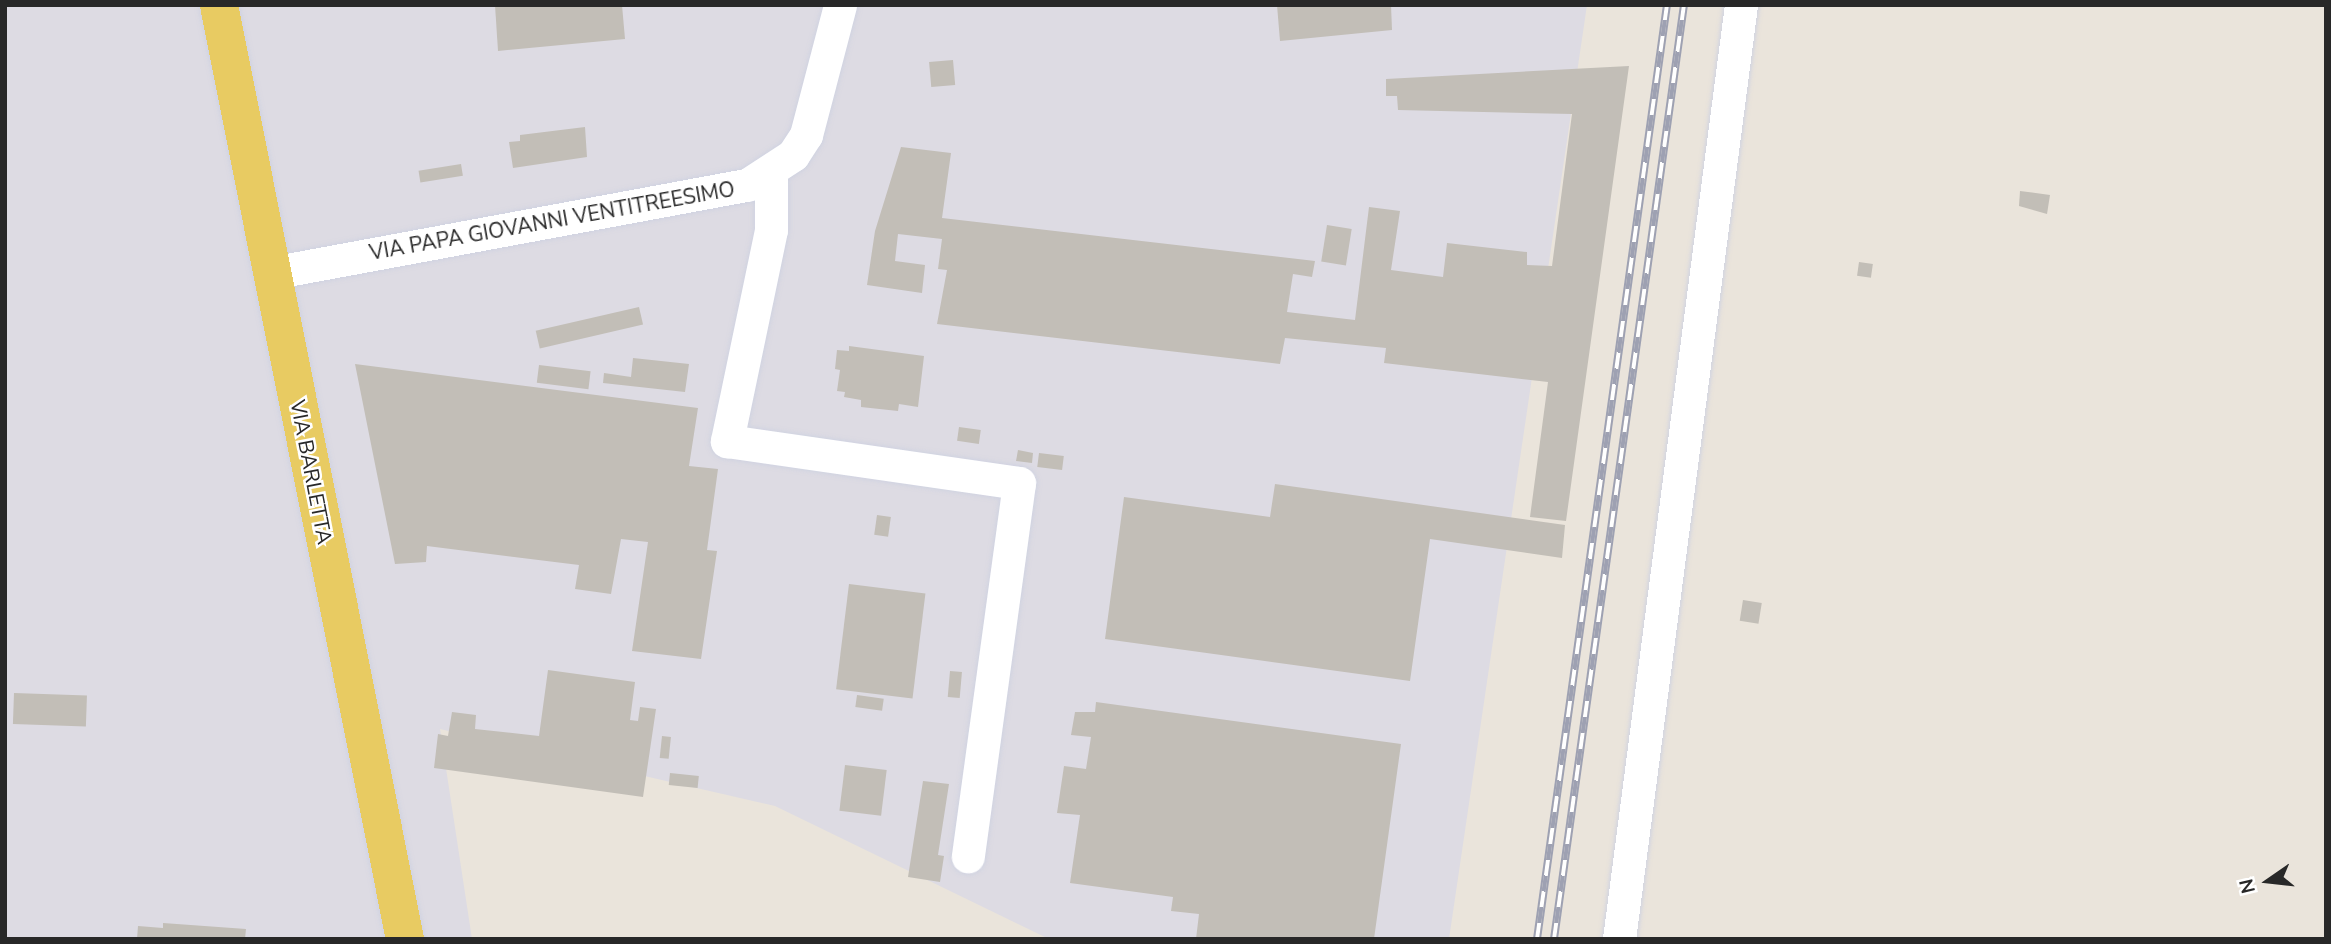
<!DOCTYPE html>
<html>
<head>
<meta charset="utf-8">
<style>
  body { margin:0 }
  #map { position:relative; width:2331px; height:944px; overflow:hidden; background:#eae4db; font-family:"Nunito Sans",sans-serif }
  div>[style] { position:absolute }
  .industrial>* { inset:0; background:#dddbe3 }
  .building>* { inset:0; background:#c2beb7; transform-origin:0 0 }
  .roads { filter:drop-shadow(0 0 2px #d0d3e1) drop-shadow(0 0 2px #d0d3e1) }
  .minor>* { height:33px; margin:-16.5px; padding:0 16.5px; transform-origin:16.5px; border-radius:16.5px; background:#fff }
  .major>* { height:38px; margin:-19px; padding:0 19px; transform-origin:19px; border-radius:19px; background:#e8cb62 }
  .rail>* { height:8px; margin-top:-4px; transform-origin:0; background:repeating-linear-gradient(90deg,#fff 0 16px,#9ea1b2 0 32px); box-sizing:border-box; border-block:2px solid #9ea1b2 }
  span { translate:-50% -50%; white-space:nowrap; text-align:center; line-height:1.15; -webkit-text-stroke:5px #fff; paint-order:stroke }
  .street-label { font-size:21px; color:#282828 }
  .frame { position:absolute; inset:0; border:7px solid #282828; pointer-events:none }
  .north { position:absolute; left:2233px; top:846px; width:70px; height:70px; -webkit-text-stroke:5px #fff; paint-order:stroke; rotate:256deg; font-size:19px; font-weight:700; line-height:28px; text-align:center; color:#282828 }
  .north::after { content:''; display:block; margin:auto; width:24px; height:32px; background:#282828; clip-path:polygon(50% 0,100% 100%,50% 72%,0 100%) }
</style>
</head>
<body>
<div id="map">
  <div class="industrial">
    <i style="clip-path:polygon(5px 5px,1587px 5px,1449px 939px,1049px 939px,775px 806px,440px 729px,472px 939px,5px 939px)"></i>
  </div>
  <div class="building">
    <i style="clip-path:polygon(495px 5px,622px 5px,625px 39px,498px 51px)"></i>
    <i style="clip-path:polygon(1277px 5px,1391px 5px,1392px 30px,1280px 41px)"></i>
    <i style="left:953px;top:60px;width:25px;height:24px;rotate:85deg"></i>
    <i style="clip-path:polygon(1629px 66px,1566px 521px,1530px 517px,1548px 382px,1384px 363px,1386px 348px,1285px 338px,1280px 364px,937px 324px,947px 270px,938px 269px,942px 239px,898px 234px,895px 261px,925px 265px,922px 293px,867px 285px,875px 231px,901px 147px,951px 153px,942px 218px,1315px 261px,1312px 277px,1293px 274px,1287px 312px,1355px 320px,1369px 207px,1400px 211px,1391px 270px,1443px 277px,1447px 243px,1527px 252px,1527px 265px,1552px 266px,1572px 114px,1398px 110px,1397px 96px,1386px 96px,1386px 79px)"></i>
    <i style="clip-path:polygon(585px 127px,587px 157px,513px 168px,509px 142px,520px 141px,520px 135px)"></i>
    <i style="left:461px;top:164px;width:12px;height:43px;rotate:81deg"></i>
    <i style="clip-path:polygon(2020px 191px,2050px 195px,2047px 214px,2019px 206px)"></i>
    <i style="left:1327px;top:225px;width:25px;height:37px;rotate:9deg"></i>
    <i style="left:1859px;top:262px;width:14px;height:14px;rotate:8deg"></i>
    <i style="left:639px;top:307px;width:18px;height:106px;rotate:77deg"></i>
    <i style="clip-path:polygon(849px 346px,924px 356px,918px 407px,899px 404px,898px 411px,861px 407px,861px 400px,844px 397px,845px 392px,837px 391px,840px 370px,835px 369px,837px 350px,849px 351px)"></i>
    <i style="clip-path:polygon(633px 358px,689px 364px,685px 392px,603px 383px,604px 373px,631px 377px)"></i>
    <i style="clip-path:polygon(355px 364px,698px 408px,689px 466px,718px 469px,707px 550px,717px 551px,701px 659px,632px 651px,648px 542px,621px 539px,611px 594px,575px 589px,579px 565px,427px 546px,426px 562px,395px 564px)"></i>
    <i style="left:539px;top:365px;width:52px;height:18px;rotate:7deg"></i>
    <i style="left:959px;top:427px;width:22px;height:14px;rotate:8deg"></i>
    <i style="clip-path:polygon(1018px 450px,1033px 453px,1032px 463px,1016px 461px)"></i>
    <i style="left:1039px;top:453px;width:25px;height:14px;rotate:7deg"></i>
    <i style="clip-path:polygon(1275px 484px,1565px 525px,1562px 558px,1430px 539px,1410px 681px,1105px 639px,1124px 497px,1270px 517px)"></i>
    <i style="left:877px;top:515px;width:14px;height:20px;rotate:8deg"></i>
    <i style="left:849px;top:584px;width:77px;height:106px;rotate:7deg"></i>
    <i style="left:1743px;top:600px;width:19px;height:21px;rotate:9deg"></i>
    <i style="clip-path:polygon(548px 670px,635px 682px,630px 720px,638px 721px,640px 707px,656px 709px,643px 797px,434px 768px,438px 734px,448px 736px,452px 712px,476px 715px,475px 729px,539px 736px)"></i>
    <i style="left:950px;top:671px;width:12px;height:26px;rotate:5deg"></i>
    <i style="left:14px;top:693px;width:73px;height:31px;rotate:2deg"></i>
    <i style="left:857px;top:695px;width:27px;height:12px;rotate:8deg"></i>
    <i style="clip-path:polygon(1096px 702px,1401px 744px,1374px 939px,1196px 939px,1199px 914px,1171px 911px,1173px 897px,1070px 883px,1080px 815px,1057px 813px,1064px 766px,1086px 769px,1091px 737px,1071px 735px,1075px 712px,1095px 712px)"></i>
    <i style="left:662px;top:736px;width:9px;height:22px;rotate:6deg"></i>
    <i style="left:845px;top:765px;width:42px;height:46px;rotate:7deg"></i>
    <i style="left:670px;top:773px;width:29px;height:12px;rotate:6deg"></i>
    <i style="clip-path:polygon(923px 781px,949px 784px,938px 855px,944px 856px,940px 882px,908px 877px)"></i>
    <i style="clip-path:polygon(163px 923px,246px 929px,245px 939px,137px 939px,138px 926px,163px 928px)"></i>
  </div>
  <div class="roads">
    <div class="minor">
      <i style="left:771px;top:173px;width:57px;rotate:90deg"></i>
      <i style="left:771px;top:230px;width:216px;rotate:101.8deg"></i>
      <i style="left:727px;top:441px;width:295px;rotate:8.2deg"></i>
      <i style="left:1019px;top:483px;width:377px;rotate:97.8deg"></i>
      <i style="left:271px;top:273px;width:484px;rotate:-10.5deg"></i>
      <i style="left:747px;top:185px;width:55px;rotate:-33.1deg"></i>
      <i style="left:793px;top:155px;width:24px;rotate:-57deg"></i>
      <i style="left:806px;top:135px;width:134px;rotate:-75.3deg"></i>
      <i style="left:1619px;top:939px;width:942px;rotate:-82.56deg"></i>
    </div>
    <div class="major">
      <i style="left:219px;top:5px;width:952px;rotate:78.74deg"></i>
    </div>
  </div>
  <div class="rail">
    <i style="left:1537px;top:939px;width:943px;rotate:-82.08deg"></i>
    <i style="left:1554px;top:939px;width:943px;rotate:-82.08deg"></i>
  </div>
  <div class="street-label">
    <span style="left:552px;top:221px;rotate:-10deg">VIA PAPA GIOVANNI VENTITREESIMO</span>
    <span style="left:311px;top:472px;rotate:79deg">VIA BARLETTA</span>
  </div>
  <div class="frame"></div>
  <div class="north">N</div>
</div>
</body>
</html>
